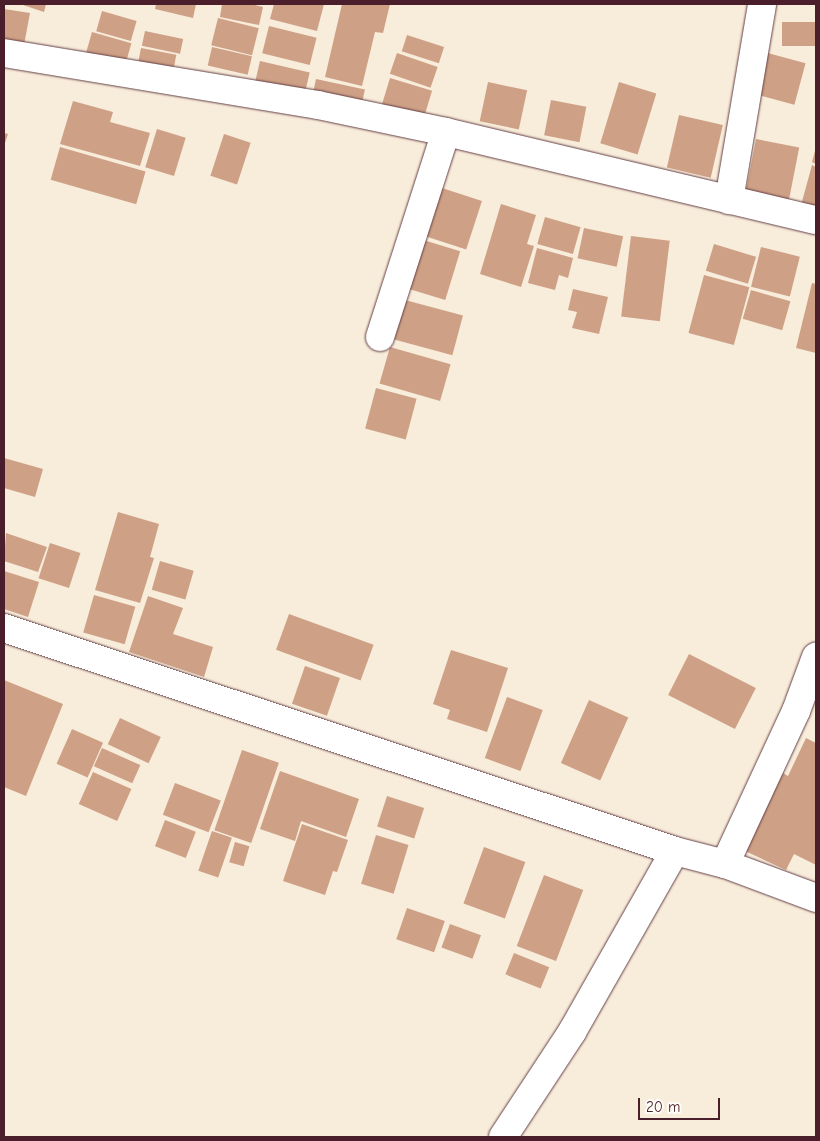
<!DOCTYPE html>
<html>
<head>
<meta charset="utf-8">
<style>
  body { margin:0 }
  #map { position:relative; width:820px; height:1141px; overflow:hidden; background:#f8ecda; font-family:"Comic Neue",sans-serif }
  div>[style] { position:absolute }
  .building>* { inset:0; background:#cea186; transform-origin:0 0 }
  .roads { filter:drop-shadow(0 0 1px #643e45) drop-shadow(0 0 1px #643e45) }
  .minor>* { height:28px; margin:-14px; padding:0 14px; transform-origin:14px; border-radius:14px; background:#fff }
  span { translate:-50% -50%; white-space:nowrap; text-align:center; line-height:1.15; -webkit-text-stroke:4px #fdfcf7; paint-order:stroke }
  .frame { position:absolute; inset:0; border:5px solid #4a1f2b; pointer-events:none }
  .scale { position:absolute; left:638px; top:1098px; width:82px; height:22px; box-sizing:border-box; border:2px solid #4a1f2b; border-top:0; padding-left:6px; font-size:15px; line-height:18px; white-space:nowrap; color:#4a1f2b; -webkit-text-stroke:4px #fdfcf7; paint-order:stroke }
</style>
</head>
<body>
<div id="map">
  <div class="building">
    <i style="clip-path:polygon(20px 4px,46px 4px,44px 12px)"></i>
    <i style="clip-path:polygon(156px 4px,196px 4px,193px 18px,155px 9px)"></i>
    <i style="clip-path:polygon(222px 4px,251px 4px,263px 7px,259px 25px,220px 17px)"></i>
    <i style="clip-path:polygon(274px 4px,324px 4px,317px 31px,270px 19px)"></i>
    <i style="clip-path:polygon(342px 4px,390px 4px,383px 33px,375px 32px,362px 86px,325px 77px)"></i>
    <i style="clip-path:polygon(4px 9px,30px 13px,24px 45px,4px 42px)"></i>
    <i style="left:102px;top:11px;width:36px;height:21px;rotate:16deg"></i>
    <i style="left:218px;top:18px;width:42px;height:28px;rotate:14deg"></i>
    <i style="left:816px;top:22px;width:24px;height:34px;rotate:90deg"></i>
    <i style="left:269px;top:26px;width:49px;height:28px;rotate:14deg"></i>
    <i style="left:145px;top:31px;width:39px;height:15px;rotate:12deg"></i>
    <i style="left:92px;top:32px;width:41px;height:22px;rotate:16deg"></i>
    <i style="left:407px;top:35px;width:39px;height:17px;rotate:18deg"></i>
    <i style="left:212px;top:47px;width:41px;height:19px;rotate:13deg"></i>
    <i style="left:141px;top:48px;width:36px;height:19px;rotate:11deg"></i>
    <i style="left:764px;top:52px;width:43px;height:43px;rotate:15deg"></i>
    <i style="left:397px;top:53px;width:43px;height:22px;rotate:19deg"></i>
    <i style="left:260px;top:61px;width:51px;height:25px;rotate:13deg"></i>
    <i style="left:390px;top:78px;width:44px;height:36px;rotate:17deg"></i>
    <i style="left:316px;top:79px;width:50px;height:20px;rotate:12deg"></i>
    <i style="left:488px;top:82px;width:40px;height:40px;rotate:12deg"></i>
    <i style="left:619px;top:82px;width:39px;height:64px;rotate:17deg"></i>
    <i style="left:551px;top:100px;width:36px;height:36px;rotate:11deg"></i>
    <i style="clip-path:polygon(73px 101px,113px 112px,110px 122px,150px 133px,140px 166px,60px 144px)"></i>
    <i style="left:679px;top:115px;width:45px;height:54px;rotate:13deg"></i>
    <i style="left:157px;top:129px;width:30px;height:40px;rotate:17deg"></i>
    <i style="clip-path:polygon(4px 133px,8px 134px,4px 146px)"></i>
    <i style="left:224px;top:134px;width:28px;height:44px;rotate:18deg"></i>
    <i style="left:756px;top:139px;width:44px;height:57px;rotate:11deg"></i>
    <i style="left:60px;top:147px;width:89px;height:34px;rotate:16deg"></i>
    <i style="clip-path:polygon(816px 147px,816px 164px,812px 162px)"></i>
    <i style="clip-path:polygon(812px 165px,816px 167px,816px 213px,800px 209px)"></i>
    <i style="left:442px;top:188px;width:42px;height:51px;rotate:18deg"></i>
    <i style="clip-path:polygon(501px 204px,536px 215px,527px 244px,534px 246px,521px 287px,480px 274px)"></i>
    <i style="left:545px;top:217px;width:37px;height:28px;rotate:16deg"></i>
    <i style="left:584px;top:228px;width:40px;height:31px;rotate:12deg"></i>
    <i style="left:631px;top:236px;width:39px;height:81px;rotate:7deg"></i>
    <i style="left:420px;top:239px;width:42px;height:51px;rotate:17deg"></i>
    <i style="left:714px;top:244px;width:44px;height:28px;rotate:17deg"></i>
    <i style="left:761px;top:247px;width:40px;height:41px;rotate:14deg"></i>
    <i style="clip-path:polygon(537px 248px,573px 258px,568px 278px,559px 275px,555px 290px,528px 283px)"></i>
    <i style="left:704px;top:275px;width:47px;height:60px;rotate:15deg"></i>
    <i style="clip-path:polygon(812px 283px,816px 284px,816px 353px,796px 348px)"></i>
    <i style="clip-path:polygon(573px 289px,608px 297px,599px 334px,572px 328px,577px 312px,568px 310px)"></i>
    <i style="left:751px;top:290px;width:41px;height:30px;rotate:16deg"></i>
    <i style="left:405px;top:300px;width:60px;height:41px;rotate:15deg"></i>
    <i style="left:390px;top:347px;width:63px;height:38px;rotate:16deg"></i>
    <i style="left:376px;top:388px;width:42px;height:42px;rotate:15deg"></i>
    <i style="clip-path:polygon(4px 458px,43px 469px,35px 497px,4px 488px)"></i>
    <i style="clip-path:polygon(118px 512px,159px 524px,150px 557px,154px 558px,140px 603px,95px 590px)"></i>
    <i style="clip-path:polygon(6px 533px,47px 547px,38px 572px,4px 561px)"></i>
    <i style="left:50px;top:543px;width:32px;height:37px;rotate:18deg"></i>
    <i style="left:160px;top:561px;width:35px;height:30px;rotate:16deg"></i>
    <i style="clip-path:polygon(4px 571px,39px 582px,28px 617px,4px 609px)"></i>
    <i style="left:94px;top:595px;width:43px;height:39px;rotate:16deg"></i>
    <i style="clip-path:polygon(148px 596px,183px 608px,173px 634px,213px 647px,204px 677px,129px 652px)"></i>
    <i style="left:289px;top:614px;width:90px;height:38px;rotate:20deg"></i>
    <i style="clip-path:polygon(451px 650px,508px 668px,487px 732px,447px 719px,450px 710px,433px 704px)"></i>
    <i style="left:689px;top:654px;width:75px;height:46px;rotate:27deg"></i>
    <i style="left:305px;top:666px;width:37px;height:40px;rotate:19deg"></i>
    <i style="clip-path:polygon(4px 680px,63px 704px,26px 796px,4px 787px)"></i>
    <i style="left:507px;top:697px;width:38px;height:65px;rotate:20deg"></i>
    <i style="left:589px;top:700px;width:43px;height:69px;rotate:24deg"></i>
    <i style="left:120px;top:718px;width:45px;height:29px;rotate:25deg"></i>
    <i style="left:72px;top:729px;width:34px;height:38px;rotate:24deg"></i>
    <i style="clip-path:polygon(806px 738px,816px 743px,816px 865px,794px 854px,786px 870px,745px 851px,783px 773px,788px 776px)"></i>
    <i style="left:102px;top:748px;width:42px;height:20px;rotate:24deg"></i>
    <i style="left:242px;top:750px;width:39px;height:85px;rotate:19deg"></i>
    <i style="clip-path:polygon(280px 771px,359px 799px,346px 837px,301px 821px,295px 841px,260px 829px)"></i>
    <i style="left:93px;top:772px;width:42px;height:35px;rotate:24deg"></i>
    <i style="left:175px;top:783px;width:49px;height:34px;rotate:21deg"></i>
    <i style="left:387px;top:796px;width:39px;height:32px;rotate:18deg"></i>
    <i style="left:165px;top:820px;width:33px;height:28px;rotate:21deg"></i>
    <i style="clip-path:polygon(302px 824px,348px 840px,337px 872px,333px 871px,325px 895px,283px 881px)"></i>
    <i style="left:212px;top:831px;width:21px;height:42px;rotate:19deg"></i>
    <i style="left:376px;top:835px;width:34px;height:51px;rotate:17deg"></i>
    <i style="left:235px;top:842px;width:15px;height:21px;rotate:16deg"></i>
    <i style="left:484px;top:847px;width:44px;height:60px;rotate:20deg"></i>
    <i style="left:544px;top:875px;width:42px;height:76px;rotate:21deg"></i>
    <i style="left:407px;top:908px;width:40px;height:33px;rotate:19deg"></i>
    <i style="left:450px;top:924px;width:33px;height:25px;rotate:20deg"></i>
    <i style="left:514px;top:953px;width:38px;height:23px;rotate:22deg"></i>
  </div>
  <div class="roads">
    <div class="minor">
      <i style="left:4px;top:53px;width:318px;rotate:9.4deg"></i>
      <i style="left:318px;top:105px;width:131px;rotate:11.9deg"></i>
      <i style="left:446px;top:132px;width:380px;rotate:13.4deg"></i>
      <i style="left:729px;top:200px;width:199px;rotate:-80.4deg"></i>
      <i style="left:380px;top:337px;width:215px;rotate:-72.2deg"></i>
      <i style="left:4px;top:628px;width:707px;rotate:18.38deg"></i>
      <i style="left:675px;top:851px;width:52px;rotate:14.6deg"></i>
      <i style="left:725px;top:864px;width:97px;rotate:20.5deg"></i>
      <i style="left:725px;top:864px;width:169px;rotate:-65.1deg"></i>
      <i style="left:796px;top:711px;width:58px;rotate:-69.7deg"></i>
      <i style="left:503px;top:1137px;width:126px;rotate:-56.7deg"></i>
      <i style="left:572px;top:1032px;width:208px;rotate:-60.4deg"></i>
    </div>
  </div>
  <div class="frame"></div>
  <div class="scale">20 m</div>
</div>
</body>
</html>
